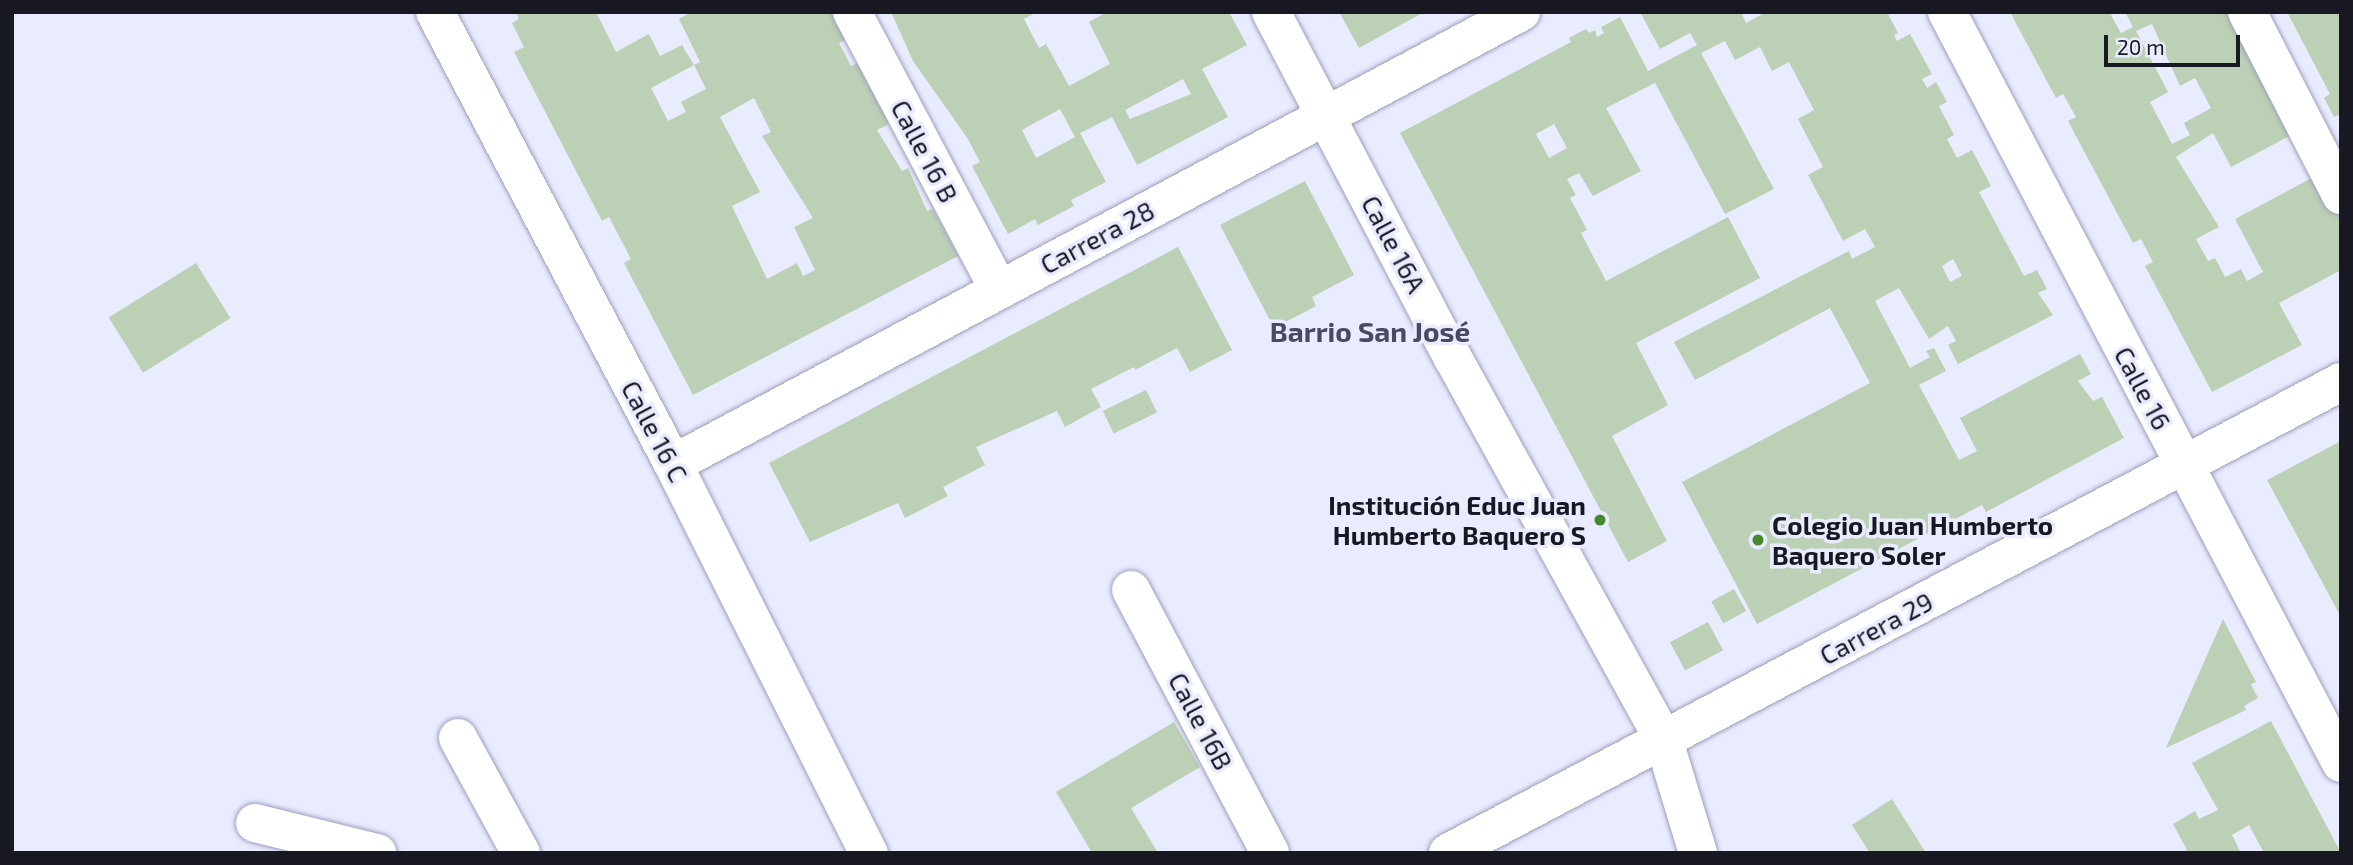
<!DOCTYPE html>
<html>
<head>
<meta charset="utf-8">
<style>
  body { margin:0 }
  #map { position:relative; width:2353px; height:865px; overflow:hidden; background:#e9ebfe; font-family:"Exo 2",sans-serif }
  div>[style] { position:absolute }
  .building>* { inset:0; background:#bbd0b5; transform-origin:0 0 }
  .roads { filter:drop-shadow(0 0 2px #9d9fbd) drop-shadow(0 0 2px #9d9fbd) }
  .street>* { height:38px; margin:-19px; padding:0 19px; transform-origin:19px; border-radius:19px; background:#fff }
  .dots>* { width:19px; height:19px; translate:-50% -50%; box-sizing:border-box; border:4px solid #e9ebfe; border-radius:50% }
  span { translate:-50% -50%; white-space:nowrap; text-align:center; line-height:1.15; -webkit-text-stroke:7px #e9ebfe; paint-order:stroke }
  .street-label { font-size:26px; color:#181823 }
  .poi-label { font-size:26px; color:#181823; font-weight:700 }
  .right { translate:-100% -50%; text-align:right }
  .left { translate:0 -50%; text-align:left }
  .neighbourhood-label { font-size:28px; color:#494963; font-weight:700 }
  .frame { position:absolute; inset:0; border:14px solid #181823; pointer-events:none }
  .scale { position:absolute; left:2104px; top:35px; width:136px; height:32px; box-sizing:border-box; border:4px solid #181823; border-top:0; padding-left:9px; font-size:21px; line-height:24px; white-space:nowrap; color:#181823; -webkit-text-stroke:5px #e9ebfe; paint-order:stroke }
</style>
</head>
<body>
<div id="map">
  <div class="building">
    <i style="clip-path:polygon(evenodd,516px 12px,596px 12px,616px 52px,649px 34px,660px 56px,682px 45px,694px 65px,651px 88px,668px 121px,686px 112px,681px 102px,706px 89px,694px 65px,700px 62px,679px 19px,691px 12px,831px 12px,845px 40px,839px 43px,851px 66px,857px 63px,889px 124px,877px 130px,902px 171px,908px 168px,927px 211px,933px 209px,958px 256px,693px 395px,624px 263px,631px 259px,609px 217px,602px 221px,514px 52px,524px 47px,512px 23px,519px 19px,516px 12px,754px 98px,771px 132px,762px 136px,813px 218px,794px 227px,815px 270px,803px 276px,797px 263px,767px 279px,732px 206px,760px 192px,720px 117px,754px 98px)"></i>
    <i style="clip-path:polygon(evenodd,891px 12px,1037px 12px,1024px 19px,1039px 48px,1046px 44px,1069px 86px,1110px 64px,1089px 22px,1107px 12px,1229px 12px,1247px 45px,1202px 69px,1228px 117px,1137px 165px,1112px 117px,1080px 133px,1106px 182px,1071px 200px,1074px 206px,1038px 225px,1035px 219px,1008px 234px,972px 166px,980px 162px,968px 139px,913px 61px,891px 12px,1183px 79px,1191px 94px,1130px 119px,1125px 110px,1183px 79px,891px 12px,1060px 109px,1075px 137px,1036px 158px,1022px 130px,1060px 109px)"></i>
    <i style="clip-path:polygon(1339px 12px,1424px 12px,1359px 48px)"></i>
    <i style="clip-path:polygon(evenodd,1640px 12px,1741px 12px,1746px 23px,1766px 12px,1887px 12px,1898px 33px,1894px 35px,1897px 41px,1910px 34px,1932px 74px,1922px 79px,1927px 88px,1936px 82px,1947px 102px,1939px 106px,1954px 135px,1947px 139px,1957px 158px,1972px 150px,1991px 186px,1979px 192px,2024px 276px,2037px 270px,2047px 289px,2038px 293px,2053px 315px,1958px 364px,1948px 345px,1956px 341px,1948px 326px,1929px 339px,1899px 288px,1875px 301px,1910px 368px,1930px 357px,1926px 351px,1934px 348px,1946px 371px,1919px 385px,1959px 460px,1977px 451px,1960px 418px,2080px 354px,2091px 374px,2078px 381px,2093px 401px,2102px 397px,2124px 438px,1986px 512px,1982px 505px,1978px 507px,1757px 624px,1682px 482px,1870px 383px,1830px 308px,1695px 380px,1674px 342px,1849px 251px,1852px 259px,1875px 247px,1865px 229px,1843px 241px,1808px 175px,1823px 167px,1798px 119px,1814px 110px,1789px 62px,1772px 71px,1760px 47px,1735px 60px,1725px 41px,1701px 53px,1774px 189px,1725px 214px,1655px 83px,1606px 108px,1641px 171px,1593px 196px,1579px 173px,1567px 179px,1576px 195px,1570px 198px,1587px 230px,1581px 233px,1606px 281px,1728px 217px,1760px 278px,1636px 343px,1668px 405px,1612px 436px,1667px 541px,1628px 562px,1400px 133px,1571px 42px,1569px 38px,1586px 29px,1589px 33px,1595px 30px,1597px 37px,1604px 33px,1601px 27px,1620px 17px,1648px 71px,1697px 45px,1690px 33px,1660px 49px,1640px 12px,1554px 124px,1567px 148px,1549px 158px,1536px 134px,1554px 124px,1640px 12px,1953px 259px,1962px 276px,1950px 282px,1942px 266px,1953px 259px)"></i>
    <i style="clip-path:polygon(evenodd,2116px 12px,2111px 15px,2121px 33px,2133px 27px,2125px 12px,2241px 12px,2297px 132px,2231px 167px,2213px 133px,2176px 157px,2219px 227px,2196px 239px,2208px 261px,2215px 258px,2225px 277px,2241px 269px,2247px 281px,2263px 272px,2235px 219px,2325px 171px,2341px 200px,2341px 270px,2279px 303px,2302px 345px,2212px 392px,2145px 266px,2153px 262px,2141px 239px,2133px 243px,2068px 121px,2076px 117px,2063px 94px,2056px 98px,2011px 14px,2116px 12px,2152px 24px,2180px 86px,2195px 78px,2211px 108px,2184px 123px,2190px 135px,2172px 144px,2150px 102px,2168px 92px,2136px 31px,2152px 24px)"></i>
    <i style="clip-path:polygon(2287px 12px,2341px 12px,2341px 114px,2334px 117px,2324px 98px,2330px 94px)"></i>
    <i style="clip-path:polygon(1305px 181px,1354px 275px,1312px 297px,1316px 306px,1274px 328px,1220px 225px)"></i>
    <i style="clip-path:polygon(1178px 247px,1232px 350px,1190px 372px,1177px 348px,1135px 370px,1134px 367px,1091px 389px,1101px 407px,1065px 427px,1057px 411px,976px 447px,985px 465px,943px 487px,948px 496px,905px 518px,898px 503px,810px 542px,769px 463px)"></i>
    <i style="left:196px;top:263px;width:65px;height:103px;rotate:58deg"></i>
    <i style="left:1146px;top:390px;width:25px;height:48px;rotate:64deg"></i>
    <i style="clip-path:polygon(2341px 441px,2341px 617px,2267px 480px)"></i>
    <i style="left:1734px;top:589px;width:25px;height:26px;rotate:61deg"></i>
    <i style="clip-path:polygon(2223px 619px,2256px 682px,2251px 684px,2258px 698px,2244px 706px,2246px 710px,2166px 748px)"></i>
    <i style="left:1708px;top:622px;width:32px;height:43px;rotate:62deg"></i>
    <i style="clip-path:polygon(2271px 721px,2341px 853px,2264px 853px,2249px 825px,2232px 835px,2241px 853px,2181px 853px,2187px 850px,2173px 824px,2195px 811px,2199px 819px,2218px 810px,2192px 763px)"></i>
    <i style="clip-path:polygon(1174px 722px,1200px 767px,1131px 808px,1158px 853px,1092px 853px,1056px 792px)"></i>
    <i style="clip-path:polygon(1892px 799px,1926px 853px,1870px 853px,1852px 825px)"></i>
  </div>
  <div class="roads">
    <div class="street">
      <i style="left:435px;top:12px;width:511px;rotate:62.23deg"></i>
      <i style="left:673px;top:464px;width:436px;rotate:63.3deg"></i>
      <i style="left:852px;top:12px;width:314px;rotate:62.1deg"></i>
      <i style="left:1271px;top:12px;width:391px;rotate:62.3deg"></i>
      <i style="left:1453px;top:358px;width:437px;rotate:61.1deg"></i>
      <i style="left:1664px;top:741px;width:117px;rotate:73.1deg"></i>
      <i style="left:1947px;top:12px;width:848px;rotate:62.32deg"></i>
      <i style="left:2247px;top:12px;width:206px;rotate:62.8deg"></i>
      <i style="left:673px;top:464px;width:961px;rotate:-28.06deg"></i>
      <i style="left:1131px;top:590px;width:297px;rotate:62.1deg"></i>
      <i style="left:458px;top:738px;width:131px;rotate:61.3deg"></i>
      <i style="left:255px;top:823px;width:126px;rotate:13.8deg"></i>
      <i style="left:1448px;top:853px;width:1010px;rotate:-27.81deg"></i>
    </div>
  </div>
  <div class="dots">
    <i style="left:1600px;top:520px;background:#45892d"></i>
    <i style="left:1758px;top:540px;background:#45892d"></i>
  </div>
  <div class="street-label">
    <span style="left:925px;top:151px;rotate:62deg">Calle 16 B</span>
    <span style="left:1097px;top:237px;rotate:-28deg">Carrera 28</span>
    <span style="left:1394px;top:244px;rotate:62deg">Calle 16A</span>
    <span style="left:2143px;top:388px;rotate:62deg">Calle 16</span>
    <span style="left:655px;top:431px;rotate:62deg">Calle 16 C</span>
    <span style="left:1876px;top:628px;rotate:-28deg">Carrera 29</span>
    <span style="left:1201px;top:721px;rotate:62deg">Calle 16B</span>
  </div>
  <div class="poi-label">
    <span class="right" style="left:1586px;top:520px">Institución Educ Juan<br>Humberto Baquero S</span>
    <span class="left" style="left:1772px;top:540px">Colegio Juan Humberto<br>Baquero Soler</span>
  </div>
  <div class="neighbourhood-label">
    <span style="left:1370px;top:331px">Barrio San José</span>
  </div>
  <div class="frame"></div>
  <div class="scale">20 m</div>
</div>
</body>
</html>
